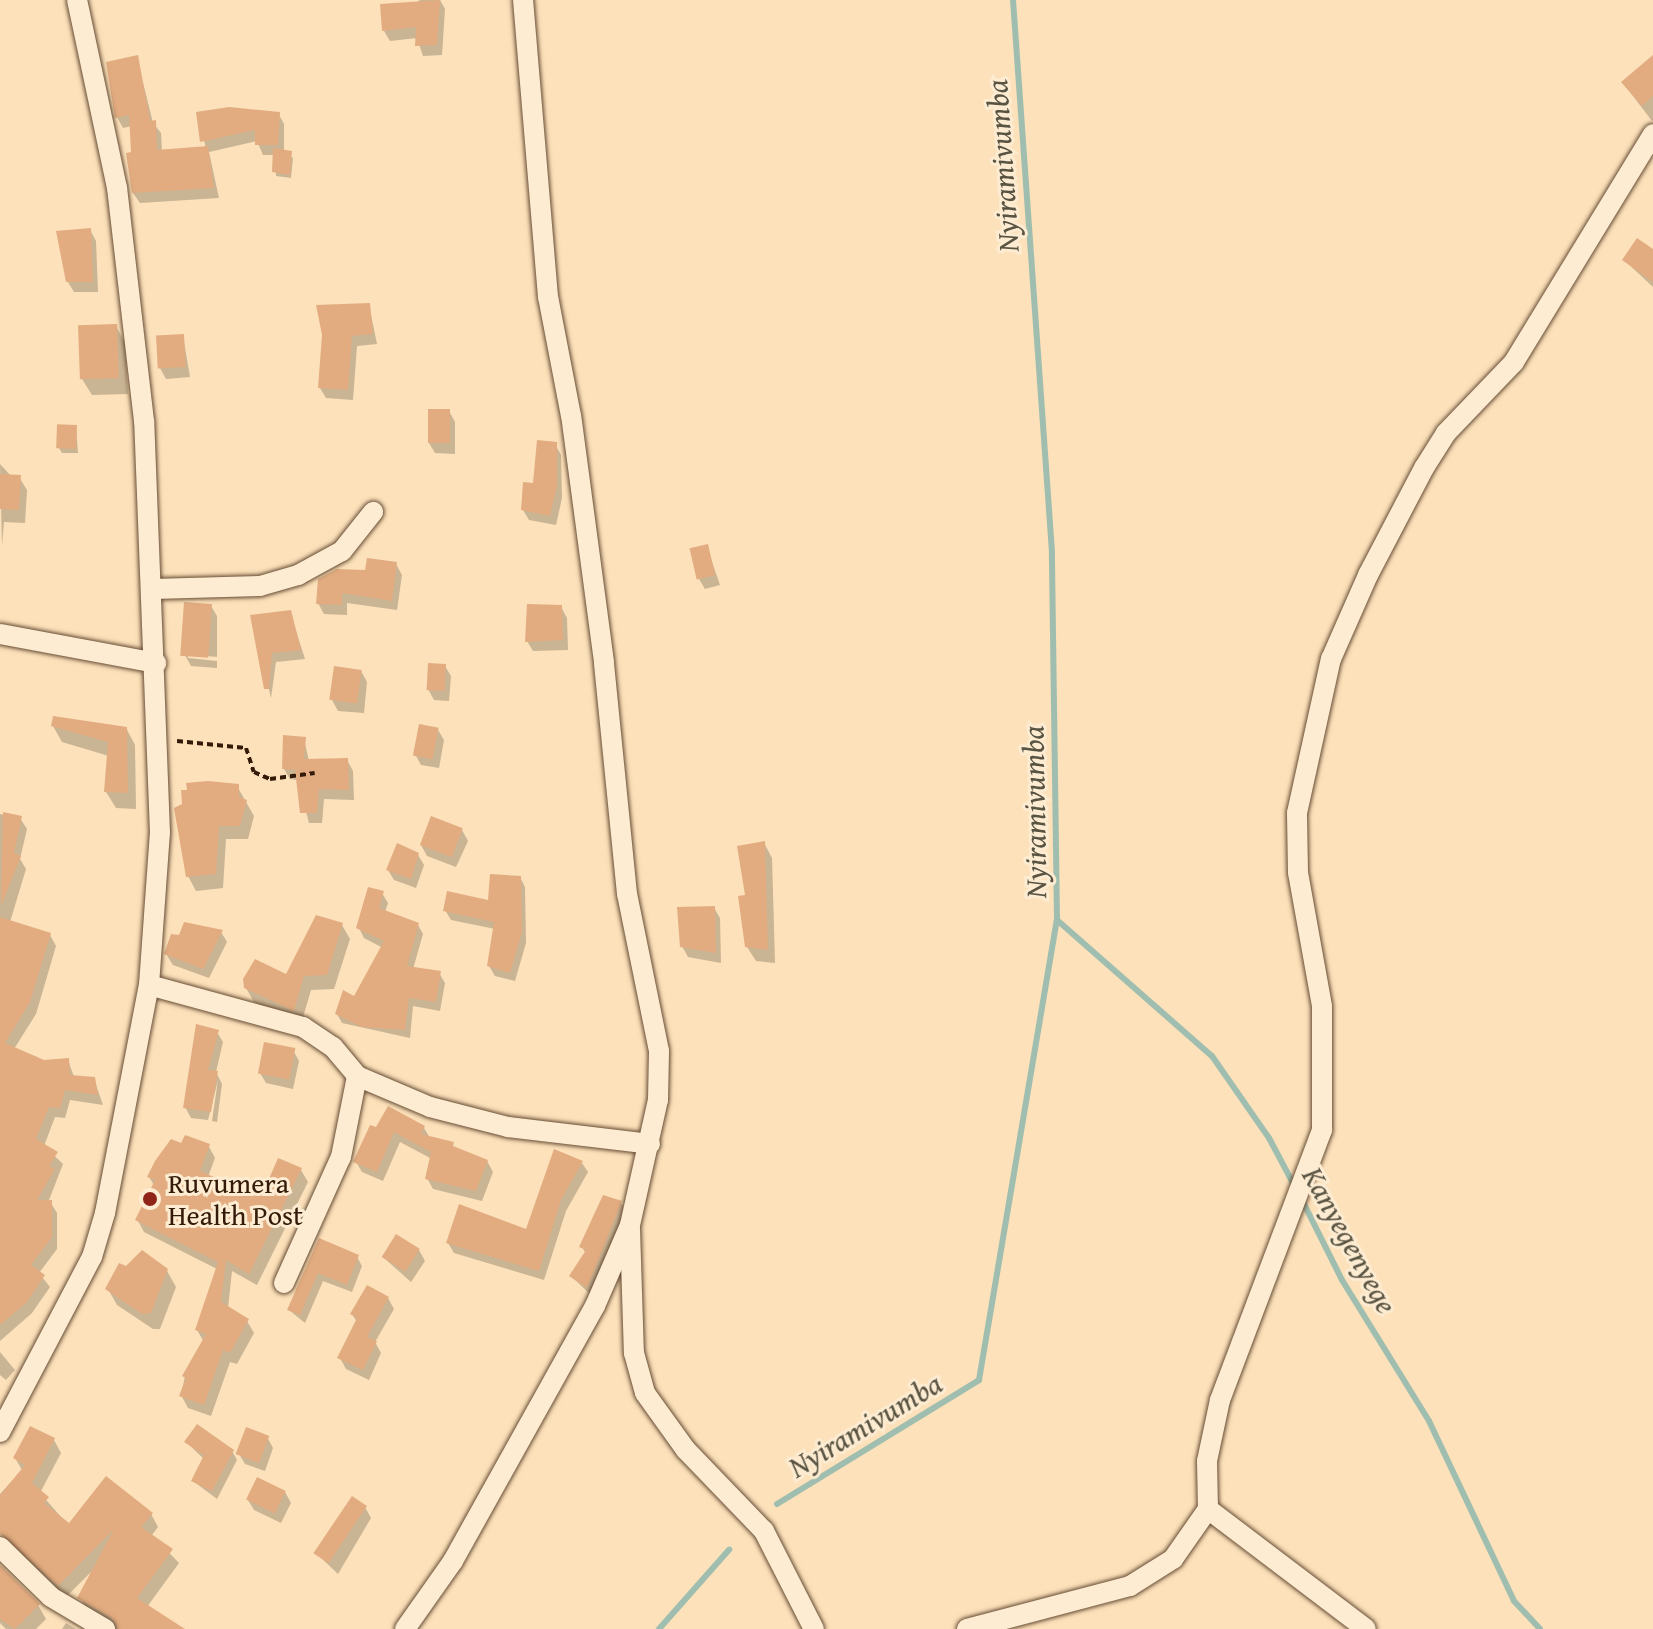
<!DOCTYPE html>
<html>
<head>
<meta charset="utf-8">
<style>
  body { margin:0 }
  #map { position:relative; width:1653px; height:1629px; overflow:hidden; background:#fce1ba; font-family:"Gentium Book Plus",serif }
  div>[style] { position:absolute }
  .shadow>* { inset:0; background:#0003 }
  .stream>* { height:6px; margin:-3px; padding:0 3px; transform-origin:3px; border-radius:3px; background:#9fbeaf }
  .building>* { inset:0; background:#e2ac80; transform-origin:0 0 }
  .path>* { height:4px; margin-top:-2px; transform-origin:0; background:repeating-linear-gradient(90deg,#341a08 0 6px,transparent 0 10px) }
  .roads { filter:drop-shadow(0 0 2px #664c34) drop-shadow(0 0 2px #664c34) }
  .minor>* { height:20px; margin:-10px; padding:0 10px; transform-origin:10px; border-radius:10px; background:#fdecd2 }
  .dots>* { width:22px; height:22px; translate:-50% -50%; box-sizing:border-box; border:4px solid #fdecd2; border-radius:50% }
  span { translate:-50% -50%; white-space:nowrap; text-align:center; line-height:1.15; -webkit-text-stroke:6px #fdecd2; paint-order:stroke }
  .poi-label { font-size:28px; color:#341a08 }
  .left { translate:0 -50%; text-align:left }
  .water-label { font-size:30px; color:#595342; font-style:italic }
</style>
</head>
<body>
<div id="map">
  <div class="shadow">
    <i style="clip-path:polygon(420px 0,440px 0,445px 9px,442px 55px,423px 56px,417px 38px,390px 41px,384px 31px)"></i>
    <i style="clip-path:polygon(137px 58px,153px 123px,161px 133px,162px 152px,206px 149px,198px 114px,278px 113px,284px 124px,284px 152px,293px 158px,291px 178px,276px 176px,275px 155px,263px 155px,257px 141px,209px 152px,219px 198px,140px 203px,133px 193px,132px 126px,123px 128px,117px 117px)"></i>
    <i style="clip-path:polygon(1653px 58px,1653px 120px,1652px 121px,1623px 83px)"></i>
    <i style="clip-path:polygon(90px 230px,96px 241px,98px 292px,74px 292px,68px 282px)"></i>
    <i style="clip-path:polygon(1653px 252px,1653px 287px,1624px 260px)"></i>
    <i style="clip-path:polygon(369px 305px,377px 344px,357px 346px,353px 400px,326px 398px,320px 388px,324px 335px)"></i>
    <i style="clip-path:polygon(116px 326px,125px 343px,128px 394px,92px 395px,82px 379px)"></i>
    <i style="clip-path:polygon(183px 336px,190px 377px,166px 379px,160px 368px)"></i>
    <i style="clip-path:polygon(449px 411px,455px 422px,455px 454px,435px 453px,429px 443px)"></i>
    <i style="clip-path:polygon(76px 427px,78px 453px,62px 453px,59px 448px)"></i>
    <i style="clip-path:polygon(555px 444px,561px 455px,562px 498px,556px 525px,529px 520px,523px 510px)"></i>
    <i style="clip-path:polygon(0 464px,12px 477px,19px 477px,27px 490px,25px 523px,4px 522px,2px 546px)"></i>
    <i style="clip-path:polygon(707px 547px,720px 585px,705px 589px,699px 579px)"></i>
    <i style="clip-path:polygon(396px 564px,402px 575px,397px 610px,347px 603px,347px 615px,324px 614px,318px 603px,367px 572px)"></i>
    <i style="clip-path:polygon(211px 606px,217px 616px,217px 657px,188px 654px,188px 658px,217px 661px,217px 668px,191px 666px,185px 655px)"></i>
    <i style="clip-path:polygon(561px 607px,567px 618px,568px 650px,533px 651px,527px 641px)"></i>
    <i style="clip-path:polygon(290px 612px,305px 659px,276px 662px,271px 698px,252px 617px)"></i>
    <i style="clip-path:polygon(445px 666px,451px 676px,449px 701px,434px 700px,428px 689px)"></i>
    <i style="clip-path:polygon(361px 671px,367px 682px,364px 713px,338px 711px,332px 700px)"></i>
    <i style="clip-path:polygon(53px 726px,126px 728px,135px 745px,136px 809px,116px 808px,106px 792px,109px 756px,62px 742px)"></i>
    <i style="clip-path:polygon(438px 730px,444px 740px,439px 768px,421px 765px,415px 754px)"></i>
    <i style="clip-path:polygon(304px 739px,309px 761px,347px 760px,353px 771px,354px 800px,324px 799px,322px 823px,309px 823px,298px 780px,290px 779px,284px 769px)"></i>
    <i style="clip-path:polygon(237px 786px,254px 816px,248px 839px,226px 839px,223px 888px,196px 891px,188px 876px,184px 805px)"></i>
    <i style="clip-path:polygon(0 814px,20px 818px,27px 829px,20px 859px,26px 869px,10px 922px,50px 935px,56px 946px,36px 1014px,14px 1049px,43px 1062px,68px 1060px,74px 1077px,94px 1079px,103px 1105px,70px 1100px,65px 1118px,55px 1117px,44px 1146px,63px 1164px,49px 1200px,57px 1213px,57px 1249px,39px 1273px,50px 1287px,32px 1313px,0 1341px)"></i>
    <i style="clip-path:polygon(462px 830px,468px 841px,456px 867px,427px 856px,421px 845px)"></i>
    <i style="clip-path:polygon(764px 843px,772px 858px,775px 963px,756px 961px,747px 947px,747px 897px)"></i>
    <i style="clip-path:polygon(418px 855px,424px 865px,416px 888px,394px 880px,388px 870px)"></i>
    <i style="clip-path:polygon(520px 877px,525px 887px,526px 943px,515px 981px,495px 976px,489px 966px,495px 929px,451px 920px,445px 910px,490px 902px)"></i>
    <i style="clip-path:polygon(382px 893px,388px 903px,385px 912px,418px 925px,423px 934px,413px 969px,439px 973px,445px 983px,440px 1011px,413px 1006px,410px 1038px,342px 1023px,337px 1014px,355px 998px,383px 948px,364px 938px,359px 928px)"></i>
    <i style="clip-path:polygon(714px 908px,720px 918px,721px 963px,688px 957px,682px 946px)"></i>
    <i style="clip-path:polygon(342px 925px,350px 939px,334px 989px,311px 990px,301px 1024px,254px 1002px,246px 988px,286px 976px)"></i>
    <i style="clip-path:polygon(221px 932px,227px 942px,209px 978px,173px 965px,166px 954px)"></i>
    <i style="clip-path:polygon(217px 1032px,223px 1042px,216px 1072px,222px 1084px,217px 1122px,212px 1121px,218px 1080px,208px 1120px,191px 1118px,185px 1107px)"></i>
    <i style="clip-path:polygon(293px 1050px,299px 1061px,293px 1089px,266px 1083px,260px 1073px)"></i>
    <i style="clip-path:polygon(424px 1128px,430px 1138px,487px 1161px,493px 1172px,482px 1201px,433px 1189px,427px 1178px,432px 1159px,400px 1142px,383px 1181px,362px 1172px,356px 1162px,377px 1130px)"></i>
    <i style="clip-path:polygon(182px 1145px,208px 1145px,215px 1158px,208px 1177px,263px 1198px,301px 1170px,308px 1182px,257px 1285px,232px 1271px,228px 1308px,247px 1321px,254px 1333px,237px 1364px,230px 1362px,211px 1416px,188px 1408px,181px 1395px,185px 1376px,204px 1342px,197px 1330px,217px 1269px,144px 1232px,137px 1219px,154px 1185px,149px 1177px)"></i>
    <i style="clip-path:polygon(582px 1163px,588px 1172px,566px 1211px,544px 1280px,454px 1253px,448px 1243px,527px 1232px)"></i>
    <i style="clip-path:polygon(621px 1203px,627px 1213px,593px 1297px,571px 1276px,586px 1254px,582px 1247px)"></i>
    <i style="clip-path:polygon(320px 1241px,357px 1257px,362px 1266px,352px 1292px,323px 1281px,305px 1323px,289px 1310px)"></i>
    <i style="clip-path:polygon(419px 1250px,425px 1261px,411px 1282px,383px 1257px)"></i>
    <i style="clip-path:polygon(127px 1268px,167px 1271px,176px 1287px,160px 1329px,153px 1329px,117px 1305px,108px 1289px)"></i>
    <i style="clip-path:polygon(388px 1298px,394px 1309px,375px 1342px,381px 1353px,369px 1380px,346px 1369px,340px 1358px,357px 1322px,352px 1314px)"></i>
    <i style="clip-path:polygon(0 1352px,15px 1370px,6px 1380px,0 1375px)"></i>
    <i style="clip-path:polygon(267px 1437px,273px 1448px,265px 1471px,245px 1464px,239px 1454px)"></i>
    <i style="clip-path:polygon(54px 1440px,61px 1453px,40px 1493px,69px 1526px,151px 1514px,158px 1527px,152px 1535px,179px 1563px,147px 1607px,177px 1629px,117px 1629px,87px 1610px,80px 1597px,93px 1570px,66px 1597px,9px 1547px,0 1524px,0 1494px,22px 1470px,15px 1458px)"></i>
    <i style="clip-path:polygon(186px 1442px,232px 1451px,237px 1460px,217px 1499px,193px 1481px,204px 1459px)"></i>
    <i style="clip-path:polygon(285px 1492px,291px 1503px,281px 1523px,254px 1510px,248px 1500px)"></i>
    <i style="clip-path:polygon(365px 1507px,371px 1518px,338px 1574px,318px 1555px)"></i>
    <i style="clip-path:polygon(0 1568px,38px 1605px,46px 1619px,36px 1629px,6px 1629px,0 1623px)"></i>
    <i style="clip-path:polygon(66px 1623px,76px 1629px,62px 1629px)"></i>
  </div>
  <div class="stream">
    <i style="left:1057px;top:920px;width:206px;rotate:41.3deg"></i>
    <i style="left:1212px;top:1056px;width:100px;rotate:55.2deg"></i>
    <i style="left:1269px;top:1138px;width:55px;rotate:62deg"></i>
    <i style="left:1302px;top:1200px;width:89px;rotate:63.4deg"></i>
    <i style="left:1342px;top:1280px;width:166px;rotate:58.3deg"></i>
    <i style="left:1429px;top:1421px;width:199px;rotate:64.7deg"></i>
    <i style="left:1514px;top:1601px;width:38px;rotate:47deg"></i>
    <i style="left:777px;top:1504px;width:237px;rotate:-31.5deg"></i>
    <i style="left:979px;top:1380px;width:467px;rotate:-80.4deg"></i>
    <i style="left:1057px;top:920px;width:368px;rotate:-90.8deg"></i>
    <i style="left:1052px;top:552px;width:553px;rotate:-94.04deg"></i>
    <i style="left:659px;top:1629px;width:106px;rotate:-48.5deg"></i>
  </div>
  <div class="building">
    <i style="clip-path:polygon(440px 0,437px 45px,415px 46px,416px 27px,382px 31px,380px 4px)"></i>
    <i style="clip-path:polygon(138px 55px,150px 121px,156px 120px,157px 150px,208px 146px,214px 188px,132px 193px,126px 153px,131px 152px,129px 115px,115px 118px,106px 62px)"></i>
    <i style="clip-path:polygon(1653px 55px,1653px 96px,1642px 106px,1621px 82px)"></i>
    <i style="clip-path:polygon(229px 107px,280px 112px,278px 145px,255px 145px,255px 130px,200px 142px,196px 112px)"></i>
    <i style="clip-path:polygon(273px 148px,292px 151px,290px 175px,272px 172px)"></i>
    <i style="clip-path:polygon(91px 228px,93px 282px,66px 282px,56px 231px)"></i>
    <i style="clip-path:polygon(1637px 238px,1653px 249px,1653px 282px,1622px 260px)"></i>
    <i style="clip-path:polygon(370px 303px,373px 334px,352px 336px,348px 390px,318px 388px,322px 335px,316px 305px)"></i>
    <i style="left:117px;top:324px;width:54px;height:39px;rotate:88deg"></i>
    <i style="left:184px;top:334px;width:33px;height:28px;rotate:87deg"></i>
    <i style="left:428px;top:409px;width:22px;height:34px"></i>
    <i style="left:77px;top:425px;width:24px;height:20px;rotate:92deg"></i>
    <i style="clip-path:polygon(537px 440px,557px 442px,557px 486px,550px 516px,521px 510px,523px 482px,533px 483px)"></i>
    <i style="left:0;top:474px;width:21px;height:35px;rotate:3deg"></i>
    <i style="left:708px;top:544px;width:32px;height:19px;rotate:77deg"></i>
    <i style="clip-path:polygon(367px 558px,397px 562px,392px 601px,342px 593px,342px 605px,316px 604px,318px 579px,337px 569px,365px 570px)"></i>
    <i style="left:184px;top:602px;width:28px;height:54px;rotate:4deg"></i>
    <i style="clip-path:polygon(527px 604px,562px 605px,563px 640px,525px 642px)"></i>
    <i style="clip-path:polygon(291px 610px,301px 650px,272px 653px,269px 689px,264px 689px,250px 615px)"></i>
    <i style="left:428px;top:663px;width:18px;height:27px;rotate:3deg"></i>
    <i style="left:334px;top:666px;width:28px;height:34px;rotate:8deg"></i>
    <i style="clip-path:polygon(53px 716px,127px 727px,128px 793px,104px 792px,108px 742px,51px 726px)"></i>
    <i style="left:419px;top:724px;width:20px;height:32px;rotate:11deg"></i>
    <i style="clip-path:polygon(283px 735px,306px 737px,304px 759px,348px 758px,349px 790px,319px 789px,317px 813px,300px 813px,295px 770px,282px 769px)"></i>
    <i style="clip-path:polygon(208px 781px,239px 784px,239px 797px,247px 800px,240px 826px,219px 826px,216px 874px,186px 877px,174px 808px,182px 804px,181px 790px,187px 790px,186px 783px)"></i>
    <i style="clip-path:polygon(3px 812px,22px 816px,14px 853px,21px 856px,1px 906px)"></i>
    <i style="left:431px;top:816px;width:34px;height:31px;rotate:21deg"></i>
    <i style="clip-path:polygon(765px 841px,768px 950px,745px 947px,738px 896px,745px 895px,737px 846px)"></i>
    <i style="clip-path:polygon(397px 843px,419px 853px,411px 879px,386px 870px)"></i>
    <i style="clip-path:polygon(490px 874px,521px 876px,522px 932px,510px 973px,487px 966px,494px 922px,443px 911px,447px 891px,488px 900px)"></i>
    <i style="clip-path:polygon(368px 887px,384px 891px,379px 908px,419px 923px,407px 966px,441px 971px,436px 1002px,409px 998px,405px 1030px,362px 1027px,335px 1014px,343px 990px,354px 996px,384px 941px,356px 928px)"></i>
    <i style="clip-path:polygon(715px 906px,716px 953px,680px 947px,677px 907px)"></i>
    <i style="clip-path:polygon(316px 915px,343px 923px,327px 975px,304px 976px,294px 1011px,244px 988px,243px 979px,255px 959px,286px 974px)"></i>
    <i style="clip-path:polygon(0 917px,51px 933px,30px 1002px,5px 1043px,44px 1060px,69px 1058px,70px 1075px,95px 1077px,98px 1095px,65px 1090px,60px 1108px,49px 1107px,36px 1139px,58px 1152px,49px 1166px,55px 1169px,37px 1200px,52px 1200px,52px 1237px,31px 1265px,45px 1275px,27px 1302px,0 1325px)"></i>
    <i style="clip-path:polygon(184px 922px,223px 930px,203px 969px,164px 954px,171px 934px,179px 935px)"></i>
    <i style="clip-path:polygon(196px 1024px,219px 1030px,208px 1070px,218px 1071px,211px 1112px,183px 1108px)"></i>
    <i style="left:264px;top:1042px;width:32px;height:32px;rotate:11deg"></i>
    <i style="clip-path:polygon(388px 1106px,425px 1126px,421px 1134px,454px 1142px,453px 1146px,488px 1160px,476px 1191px,425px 1179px,431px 1152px,394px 1132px,377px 1172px,353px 1162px,370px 1125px,376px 1127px)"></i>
    <i style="clip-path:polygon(185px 1135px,210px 1144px,200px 1171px,230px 1184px,232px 1179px,262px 1195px,278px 1158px,302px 1168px,249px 1274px,226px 1260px,221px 1302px,249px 1319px,230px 1353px,223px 1350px,204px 1405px,179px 1396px,186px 1378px,182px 1376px,206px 1334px,195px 1330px,218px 1262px,135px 1220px,155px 1180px,147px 1177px,155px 1161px,171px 1139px,181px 1143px)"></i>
    <i style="clip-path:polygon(554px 1149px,583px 1161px,561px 1200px,539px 1271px,446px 1243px,459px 1204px,526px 1229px)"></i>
    <i style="clip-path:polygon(603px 1195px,622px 1201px,587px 1288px,569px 1276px,586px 1250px,579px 1247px)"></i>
    <i style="left:396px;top:1234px;width:28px;height:27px;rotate:32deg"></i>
    <i style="clip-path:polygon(319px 1238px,359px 1255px,347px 1285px,318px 1273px,300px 1315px,287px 1310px)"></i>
    <i style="clip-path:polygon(142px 1250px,168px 1269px,151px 1313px,142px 1314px,105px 1289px,119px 1263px,126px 1266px)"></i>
    <i style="clip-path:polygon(367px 1285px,389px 1297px,367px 1337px,377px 1341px,363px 1370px,337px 1358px,357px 1318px,350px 1314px)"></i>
    <i style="clip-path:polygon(197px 1424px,234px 1450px,212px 1491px,191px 1481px,204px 1455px,184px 1442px)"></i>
    <i style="clip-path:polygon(30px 1426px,55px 1438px,32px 1483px,49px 1497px,44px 1503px,69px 1523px,106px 1476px,153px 1513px,141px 1527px,173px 1549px,137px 1598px,185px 1629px,118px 1629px,112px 1618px,77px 1598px,114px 1529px,58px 1586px,0 1534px,0 1495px,25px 1465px,13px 1458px)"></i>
    <i style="left:246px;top:1427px;width:25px;height:29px;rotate:21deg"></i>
    <i style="left:257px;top:1477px;width:32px;height:25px;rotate:26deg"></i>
    <i style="left:352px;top:1496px;width:18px;height:69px;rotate:34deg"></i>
    <i style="clip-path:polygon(0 1565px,40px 1604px,15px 1629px,0 1619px)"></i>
  </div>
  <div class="path">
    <i style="left:177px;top:741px;width:69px;rotate:5.8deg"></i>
    <i style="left:246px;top:748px;width:25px;rotate:72deg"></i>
    <i style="left:254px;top:772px;width:17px;rotate:24deg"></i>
    <i style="left:270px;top:779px;width:45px;rotate:-7.6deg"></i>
  </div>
  <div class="roads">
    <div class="minor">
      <i style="left:153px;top:589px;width:107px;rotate:-1.6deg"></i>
      <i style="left:260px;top:586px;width:40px;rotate:-16deg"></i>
      <i style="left:298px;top:575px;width:50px;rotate:-28.6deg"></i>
      <i style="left:342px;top:551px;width:50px;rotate:-51.5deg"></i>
      <i style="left:0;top:634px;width:159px;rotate:10.5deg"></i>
      <i style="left:149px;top:985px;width:160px;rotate:15.3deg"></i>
      <i style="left:303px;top:1027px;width:36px;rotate:34deg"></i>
      <i style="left:333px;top:1047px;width:38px;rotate:50deg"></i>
      <i style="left:357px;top:1076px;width:79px;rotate:23deg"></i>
      <i style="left:430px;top:1107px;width:81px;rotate:14.4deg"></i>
      <i style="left:508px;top:1127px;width:143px;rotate:6.8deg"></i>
      <i style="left:630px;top:1229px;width:124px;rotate:88.2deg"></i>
      <i style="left:634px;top:1353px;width:41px;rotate:74.6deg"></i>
      <i style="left:645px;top:1393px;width:70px;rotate:54.3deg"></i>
      <i style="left:686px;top:1450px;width:112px;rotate:46.1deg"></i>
      <i style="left:764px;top:1531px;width:110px;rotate:63deg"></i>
      <i style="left:284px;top:1283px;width:138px;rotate:-65.7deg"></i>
      <i style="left:341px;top:1157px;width:83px;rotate:-78.8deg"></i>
      <i style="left:0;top:1432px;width:198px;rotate:-62.3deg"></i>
      <i style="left:92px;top:1257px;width:46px;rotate:-73.5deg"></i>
      <i style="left:105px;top:1213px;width:232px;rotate:-79.1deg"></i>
      <i style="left:149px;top:985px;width:152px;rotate:-85.9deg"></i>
      <i style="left:160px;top:833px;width:412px;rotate:-92.2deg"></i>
      <i style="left:144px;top:421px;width:235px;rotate:-96.6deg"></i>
      <i style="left:117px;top:188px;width:192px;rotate:-102deg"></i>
      <i style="left:1208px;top:1509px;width:198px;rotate:37.2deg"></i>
      <i style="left:0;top:1547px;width:71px;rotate:44.4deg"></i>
      <i style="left:51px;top:1597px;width:63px;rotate:30.7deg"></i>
      <i style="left:405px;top:1629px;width:83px;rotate:-54.8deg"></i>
      <i style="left:453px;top:1561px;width:292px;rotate:-60.9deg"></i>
      <i style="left:595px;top:1306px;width:88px;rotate:-66.6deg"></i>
      <i style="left:630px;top:1225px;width:128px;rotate:-77.4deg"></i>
      <i style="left:658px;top:1100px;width:49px;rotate:-88.8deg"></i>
      <i style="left:659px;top:1051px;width:160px;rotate:-101.5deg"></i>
      <i style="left:627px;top:894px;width:233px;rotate:-95.7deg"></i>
      <i style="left:604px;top:662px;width:248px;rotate:-97.6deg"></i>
      <i style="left:571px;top:416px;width:121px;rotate:-100.9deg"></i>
      <i style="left:548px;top:297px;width:298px;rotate:-94.8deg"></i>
      <i style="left:967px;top:1629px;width:169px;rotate:-14.8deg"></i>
      <i style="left:1130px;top:1586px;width:51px;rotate:-32.1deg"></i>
      <i style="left:1173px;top:1559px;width:61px;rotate:-55deg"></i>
      <i style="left:1208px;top:1509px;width:48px;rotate:-91.2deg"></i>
      <i style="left:1207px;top:1461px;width:62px;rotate:-78deg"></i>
      <i style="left:1220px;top:1400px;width:289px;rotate:-69.3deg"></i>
      <i style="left:1322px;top:1130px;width:124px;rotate:-90deg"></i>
      <i style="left:1322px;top:1006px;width:136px;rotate:-100.2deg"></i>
      <i style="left:1298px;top:872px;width:59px;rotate:-91deg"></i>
      <i style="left:1297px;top:813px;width:158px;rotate:-77.6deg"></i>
      <i style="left:1331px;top:659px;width:92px;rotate:-66.2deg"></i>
      <i style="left:1368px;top:575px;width:121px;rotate:-62.4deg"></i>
      <i style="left:1424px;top:468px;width:41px;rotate:-57.8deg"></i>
      <i style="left:1446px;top:433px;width:98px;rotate:-46.2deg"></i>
      <i style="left:1514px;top:362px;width:267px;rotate:-58.6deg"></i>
    </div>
  </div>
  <div class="dots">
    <i style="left:150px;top:1199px;background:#8f2418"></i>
  </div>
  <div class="poi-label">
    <span class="left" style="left:168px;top:1199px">Ruvumera<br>Health Post</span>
  </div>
  <div class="water-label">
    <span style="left:1002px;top:166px;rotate:-94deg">Nyiramivumba</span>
    <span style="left:1034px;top:812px;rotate:-91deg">Nyiramivumba</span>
    <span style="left:1350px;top:1240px;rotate:61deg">Kanyegenyege</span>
    <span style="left:865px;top:1425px;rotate:-31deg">Nyiramivumba</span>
  </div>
</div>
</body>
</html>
